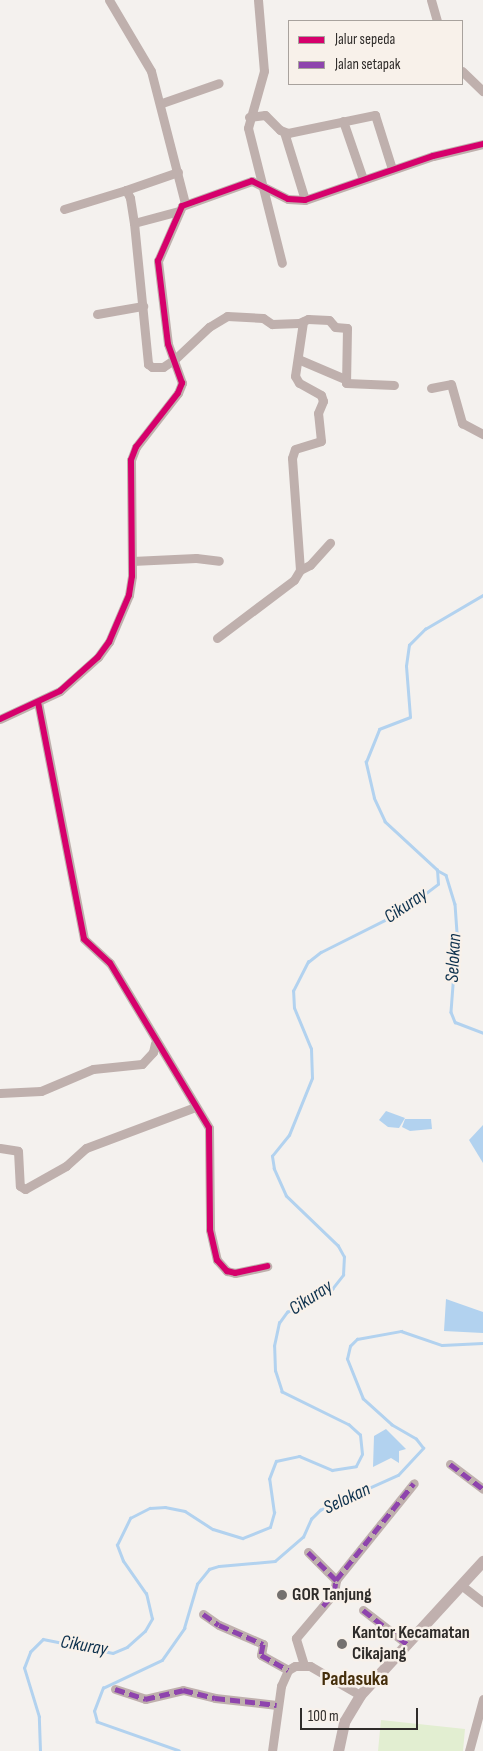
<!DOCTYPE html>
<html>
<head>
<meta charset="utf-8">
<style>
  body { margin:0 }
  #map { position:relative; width:483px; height:1751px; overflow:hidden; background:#f4f1ee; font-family:"Sofia Sans Condensed",sans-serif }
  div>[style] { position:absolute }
  .green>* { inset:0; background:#e2eed1 }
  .water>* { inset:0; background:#b2d2ef }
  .stream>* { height:2.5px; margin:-1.25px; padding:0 1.25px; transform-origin:1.25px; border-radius:1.25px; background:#b2d2ef }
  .minor>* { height:9px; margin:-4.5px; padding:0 4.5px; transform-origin:4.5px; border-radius:4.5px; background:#bfb0ad }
  .major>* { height:11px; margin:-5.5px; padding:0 5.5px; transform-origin:5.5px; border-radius:5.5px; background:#c0b0ae }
  .quiet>* { height:5px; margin-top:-2.5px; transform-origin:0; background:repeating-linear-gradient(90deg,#8e44ad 0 10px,transparent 0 15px) }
  .cycleway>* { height:6px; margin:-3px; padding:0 3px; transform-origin:3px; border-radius:3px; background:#d6006c }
  .dots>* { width:14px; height:14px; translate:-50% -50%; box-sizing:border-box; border:2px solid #f8f1ea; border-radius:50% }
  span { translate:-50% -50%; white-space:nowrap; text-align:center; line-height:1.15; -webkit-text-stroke:5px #f8f1ea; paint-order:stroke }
  .poi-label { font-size:18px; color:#2f2c2a; font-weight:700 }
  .left { translate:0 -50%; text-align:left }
  .water-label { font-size:19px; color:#0d314d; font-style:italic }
  .quarter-label { font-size:20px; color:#452e0a; font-weight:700 }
  .legend { position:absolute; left:288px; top:20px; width:175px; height:65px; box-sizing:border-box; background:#f8f1ea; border:1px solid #a8a29d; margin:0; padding:6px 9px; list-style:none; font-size:15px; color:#2f2c2a }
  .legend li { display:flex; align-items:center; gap:10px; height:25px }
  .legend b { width:25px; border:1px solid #a8a29d }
  .scale { position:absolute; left:300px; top:1708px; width:118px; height:22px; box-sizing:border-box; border:2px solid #2f2c2a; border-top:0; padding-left:6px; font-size:15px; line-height:18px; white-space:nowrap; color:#2f2c2a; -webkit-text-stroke:4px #f8f1ea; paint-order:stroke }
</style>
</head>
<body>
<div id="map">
  <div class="green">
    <i style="clip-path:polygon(381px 1720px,465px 1729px,463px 1751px,378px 1751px)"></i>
  </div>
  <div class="water">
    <i style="clip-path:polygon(386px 1111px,405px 1118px,399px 1128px,388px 1127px,379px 1120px)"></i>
    <i style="clip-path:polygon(405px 1119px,431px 1119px,432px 1129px,410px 1131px,402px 1127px)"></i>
    <i style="clip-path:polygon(483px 1125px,483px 1163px,469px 1140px)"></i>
    <i style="clip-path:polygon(446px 1299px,483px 1312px,483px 1333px,444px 1331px)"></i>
    <i style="clip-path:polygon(386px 1429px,406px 1449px,399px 1451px,399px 1463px,391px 1458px,373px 1467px,374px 1436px)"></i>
  </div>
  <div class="stream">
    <i style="left:437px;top:870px;width:10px;rotate:29deg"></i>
    <i style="left:446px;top:875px;width:30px;rotate:73deg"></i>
    <i style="left:455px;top:904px;width:28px;rotate:86deg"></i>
    <i style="left:457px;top:932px;width:80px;rotate:94.3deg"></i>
    <i style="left:451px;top:1012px;width:11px;rotate:68deg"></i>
    <i style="left:455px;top:1022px;width:30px;rotate:21deg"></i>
    <i style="left:40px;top:1751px;width:34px;rotate:-92deg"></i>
    <i style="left:39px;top:1717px;width:51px;rotate:-107deg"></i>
    <i style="left:24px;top:1668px;width:17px;rotate:-69deg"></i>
    <i style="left:30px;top:1652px;width:18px;rotate:-45deg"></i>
    <i style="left:43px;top:1639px;width:71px;rotate:11.3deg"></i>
    <i style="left:113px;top:1653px;width:15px;rotate:-23deg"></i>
    <i style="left:127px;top:1647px;width:24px;rotate:-42deg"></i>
    <i style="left:145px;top:1631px;width:14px;rotate:-60deg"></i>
    <i style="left:152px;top:1619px;width:26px;rotate:-103deg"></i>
    <i style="left:146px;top:1594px;width:40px;rotate:-124.9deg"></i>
    <i style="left:123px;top:1561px;width:17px;rotate:-111deg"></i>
    <i style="left:117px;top:1545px;width:30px;rotate:-64deg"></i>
    <i style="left:130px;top:1518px;width:22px;rotate:-27deg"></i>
    <i style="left:150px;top:1508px;width:15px;rotate:-4deg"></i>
    <i style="left:165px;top:1507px;width:20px;rotate:11deg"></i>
    <i style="left:185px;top:1511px;width:33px;rotate:33deg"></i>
    <i style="left:213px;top:1529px;width:31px;rotate:17deg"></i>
    <i style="left:243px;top:1538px;width:29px;rotate:-22deg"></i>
    <i style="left:270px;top:1527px;width:15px;rotate:-74deg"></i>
    <i style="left:274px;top:1513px;width:34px;rotate:-98deg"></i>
    <i style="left:269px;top:1479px;width:19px;rotate:-69deg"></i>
    <i style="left:276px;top:1461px;width:24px;rotate:-12deg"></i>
    <i style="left:299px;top:1456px;width:36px;rotate:23deg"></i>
    <i style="left:332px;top:1470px;width:24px;rotate:-9deg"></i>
    <i style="left:356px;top:1466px;width:13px;rotate:-63deg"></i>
    <i style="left:362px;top:1454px;width:19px;rotate:-96deg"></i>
    <i style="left:360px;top:1435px;width:15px;rotate:-138deg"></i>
    <i style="left:349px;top:1425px;width:75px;rotate:-153.8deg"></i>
    <i style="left:282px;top:1392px;width:22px;rotate:-108deg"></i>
    <i style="left:275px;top:1371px;width:25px;rotate:-92deg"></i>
    <i style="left:274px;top:1346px;width:24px;rotate:-78deg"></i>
    <i style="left:279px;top:1323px;width:14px;rotate:-54deg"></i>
    <i style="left:287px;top:1312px;width:51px;rotate:-27.1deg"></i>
    <i style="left:332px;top:1289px;width:18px;rotate:-52deg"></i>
    <i style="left:343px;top:1275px;width:18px;rotate:-87deg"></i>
    <i style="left:344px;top:1257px;width:13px;rotate:-119deg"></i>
    <i style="left:338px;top:1246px;width:72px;rotate:-136.1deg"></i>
    <i style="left:286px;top:1196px;width:30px;rotate:-114deg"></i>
    <i style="left:274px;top:1169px;width:13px;rotate:-99deg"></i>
    <i style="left:272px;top:1156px;width:27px;rotate:-51deg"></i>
    <i style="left:289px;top:1135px;width:61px;rotate:-68deg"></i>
    <i style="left:312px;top:1078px;width:29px;rotate:-92deg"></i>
    <i style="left:311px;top:1049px;width:44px;rotate:-112.5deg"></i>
    <i style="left:294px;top:1008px;width:17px;rotate:-93deg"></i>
    <i style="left:293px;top:991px;width:33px;rotate:-63deg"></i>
    <i style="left:308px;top:962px;width:16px;rotate:-38deg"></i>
    <i style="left:321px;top:952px;width:89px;rotate:-26.6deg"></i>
    <i style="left:401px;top:912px;width:46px;rotate:-37.1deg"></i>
    <i style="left:438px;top:884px;width:14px;rotate:-94deg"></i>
    <i style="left:437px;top:870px;width:71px;rotate:-137.3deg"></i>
    <i style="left:385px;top:822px;width:26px;rotate:-115deg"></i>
    <i style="left:374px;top:798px;width:37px;rotate:-103deg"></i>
    <i style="left:366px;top:762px;width:35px;rotate:-68deg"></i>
    <i style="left:379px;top:729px;width:33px;rotate:-21deg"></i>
    <i style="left:410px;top:717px;width:51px;rotate:-94.5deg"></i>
    <i style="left:406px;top:666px;width:21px;rotate:-82deg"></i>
    <i style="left:409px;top:645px;width:23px;rotate:-45deg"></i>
    <i style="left:425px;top:629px;width:67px;rotate:-30.4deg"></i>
    <i style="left:179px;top:1751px;width:87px;rotate:-160.5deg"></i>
    <i style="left:97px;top:1722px;width:11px;rotate:-105deg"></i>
    <i style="left:94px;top:1711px;width:25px;rotate:-69deg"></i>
    <i style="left:103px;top:1688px;width:65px;rotate:-25.4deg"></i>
    <i style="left:162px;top:1660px;width:39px;rotate:-55deg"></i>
    <i style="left:184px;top:1628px;width:46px;rotate:-73.5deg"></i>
    <i style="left:197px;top:1584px;width:19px;rotate:-51deg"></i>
    <i style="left:209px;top:1569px;width:10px;rotate:-17deg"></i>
    <i style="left:219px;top:1566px;width:56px;rotate:-5.1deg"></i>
    <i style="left:275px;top:1561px;width:37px;rotate:-41deg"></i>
    <i style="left:303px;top:1537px;width:20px;rotate:-66deg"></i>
    <i style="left:311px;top:1519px;width:13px;rotate:-45deg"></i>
    <i style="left:320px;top:1510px;width:85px;rotate:-24.2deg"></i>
    <i style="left:398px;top:1475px;width:37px;rotate:-47deg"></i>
    <i style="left:423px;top:1448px;width:11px;rotate:-128deg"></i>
    <i style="left:416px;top:1439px;width:28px;rotate:-150deg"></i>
    <i style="left:392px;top:1425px;width:39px;rotate:-138deg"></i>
    <i style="left:363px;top:1399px;width:43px;rotate:-111.8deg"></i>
    <i style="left:347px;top:1359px;width:13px;rotate:-77deg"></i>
    <i style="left:350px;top:1346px;width:10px;rotate:-45deg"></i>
    <i style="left:357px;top:1339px;width:45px;rotate:-10.3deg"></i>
    <i style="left:401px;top:1331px;width:43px;rotate:18.9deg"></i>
    <i style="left:442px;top:1345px;width:41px;rotate:-2.8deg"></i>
  </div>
  <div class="minor">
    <i style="left:109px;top:0;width:82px;rotate:59.4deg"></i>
    <i style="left:151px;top:71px;width:136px;rotate:75.6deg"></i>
    <i style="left:258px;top:0;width:71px;rotate:85.2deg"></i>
    <i style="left:264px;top:71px;width:59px;rotate:105.7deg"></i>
    <i style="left:248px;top:128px;width:139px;rotate:75.9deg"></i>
    <i style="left:431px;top:0;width:22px;rotate:74deg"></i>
    <i style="left:462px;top:71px;width:29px;rotate:44deg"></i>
    <i style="left:162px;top:103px;width:60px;rotate:-19.3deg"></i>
    <i style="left:249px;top:117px;width:16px;rotate:-7deg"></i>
    <i style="left:265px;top:115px;width:21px;rotate:45deg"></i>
    <i style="left:280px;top:130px;width:9px;rotate:21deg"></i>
    <i style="left:288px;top:133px;width:89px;rotate:-11.7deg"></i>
    <i style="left:375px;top:115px;width:57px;rotate:72.5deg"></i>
    <i style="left:343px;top:121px;width:61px;rotate:71deg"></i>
    <i style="left:284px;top:132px;width:71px;rotate:72.8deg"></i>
    <i style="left:126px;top:190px;width:55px;rotate:-19.1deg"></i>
    <i style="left:64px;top:209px;width:65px;rotate:-17deg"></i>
    <i style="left:126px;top:190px;width:9px;rotate:63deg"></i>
    <i style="left:130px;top:198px;width:25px;rotate:81deg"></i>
    <i style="left:134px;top:223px;width:47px;rotate:-14.9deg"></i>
    <i style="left:134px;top:223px;width:142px;rotate:84.3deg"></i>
    <i style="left:148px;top:364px;width:5px;rotate:37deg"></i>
    <i style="left:152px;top:367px;width:11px"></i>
    <i style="left:163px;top:367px;width:14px;rotate:-34deg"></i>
    <i style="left:175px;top:359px;width:47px;rotate:-43.3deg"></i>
    <i style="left:209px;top:327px;width:21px;rotate:-31deg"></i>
    <i style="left:227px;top:316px;width:36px;rotate:3deg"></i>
    <i style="left:263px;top:318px;width:11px;rotate:34deg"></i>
    <i style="left:272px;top:324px;width:27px;rotate:-2deg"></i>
    <i style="left:299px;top:323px;width:10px;rotate:-24deg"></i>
    <i style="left:308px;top:319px;width:21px;rotate:3deg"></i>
    <i style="left:329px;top:320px;width:9px;rotate:49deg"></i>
    <i style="left:335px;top:327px;width:12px;rotate:5deg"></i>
    <i style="left:347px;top:328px;width:55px;rotate:91deg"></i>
    <i style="left:346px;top:383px;width:48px;rotate:2.4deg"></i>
    <i style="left:97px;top:314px;width:47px;rotate:-9.9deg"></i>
    <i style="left:298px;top:359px;width:51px;rotate:23.1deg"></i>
    <i style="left:431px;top:388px;width:20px;rotate:-11deg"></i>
    <i style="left:451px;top:384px;width:41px;rotate:74.2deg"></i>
    <i style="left:462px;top:423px;width:24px;rotate:28deg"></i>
    <i style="left:132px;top:561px;width:64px;rotate:-2.7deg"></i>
    <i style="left:196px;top:558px;width:23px;rotate:7deg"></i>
    <i style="left:300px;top:570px;width:11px;rotate:-27deg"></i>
    <i style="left:310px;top:565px;width:30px;rotate:-48deg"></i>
    <i style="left:217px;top:638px;width:96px;rotate:-37deg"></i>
    <i style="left:294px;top:580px;width:12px;rotate:-59deg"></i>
    <i style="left:300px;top:570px;width:112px;rotate:-94.1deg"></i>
    <i style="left:292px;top:458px;width:9px;rotate:-72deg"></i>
    <i style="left:295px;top:449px;width:27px;rotate:-17deg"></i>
    <i style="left:321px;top:441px;width:28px;rotate:-96deg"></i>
    <i style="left:318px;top:413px;width:13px;rotate:-67deg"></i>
    <i style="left:323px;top:401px;width:6px;rotate:-108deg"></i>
    <i style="left:321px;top:395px;width:25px;rotate:-151deg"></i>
    <i style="left:299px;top:383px;width:8px;rotate:-120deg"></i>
    <i style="left:295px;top:376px;width:55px;rotate:-81.6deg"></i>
    <i style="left:38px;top:702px;width:241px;rotate:79deg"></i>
    <i style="left:84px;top:939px;width:35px;rotate:43deg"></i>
    <i style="left:110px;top:963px;width:192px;rotate:59deg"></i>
    <i style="left:209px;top:1128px;width:102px;rotate:89.4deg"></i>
    <i style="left:210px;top:1230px;width:31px;rotate:77deg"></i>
    <i style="left:217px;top:1260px;width:15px;rotate:48deg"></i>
    <i style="left:227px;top:1271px;width:8px;rotate:14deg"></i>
    <i style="left:235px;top:1273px;width:33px;rotate:-12deg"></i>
    <i style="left:0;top:719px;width:66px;rotate:-25deg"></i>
    <i style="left:60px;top:691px;width:51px;rotate:-41.8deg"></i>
    <i style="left:98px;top:657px;width:19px;rotate:-54deg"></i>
    <i style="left:109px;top:642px;width:51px;rotate:-66.9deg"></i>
    <i style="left:129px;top:595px;width:19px;rotate:-81deg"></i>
    <i style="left:132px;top:576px;width:116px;rotate:-90.5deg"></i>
    <i style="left:131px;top:460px;width:14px;rotate:-69deg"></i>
    <i style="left:136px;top:447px;width:68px;rotate:-52.1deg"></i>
    <i style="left:178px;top:393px;width:11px;rotate:-68deg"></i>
    <i style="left:182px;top:383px;width:41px;rotate:-109.7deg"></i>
    <i style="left:168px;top:344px;width:84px;rotate:-96.9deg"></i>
    <i style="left:158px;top:261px;width:60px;rotate:-66.4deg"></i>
    <i style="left:182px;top:206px;width:74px;rotate:-19.7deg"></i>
    <i style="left:252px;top:181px;width:40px;rotate:26.6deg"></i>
    <i style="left:288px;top:199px;width:17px;rotate:3deg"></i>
    <i style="left:305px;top:200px;width:135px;rotate:-19deg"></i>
    <i style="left:433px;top:156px;width:51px;rotate:-13.5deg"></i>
    <i style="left:0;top:1093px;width:41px;rotate:-2.8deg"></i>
    <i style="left:41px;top:1091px;width:56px;rotate:-22.9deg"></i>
    <i style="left:93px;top:1069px;width:49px;rotate:-5.8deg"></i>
    <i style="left:142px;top:1064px;width:16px;rotate:-47deg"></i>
    <i style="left:153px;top:1052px;width:9px;rotate:-77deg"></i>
    <i style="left:0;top:1148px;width:18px;rotate:9deg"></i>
    <i style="left:18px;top:1151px;width:35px;rotate:87deg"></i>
    <i style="left:20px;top:1186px;width:6px;rotate:31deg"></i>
    <i style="left:25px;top:1189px;width:47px;rotate:-29.3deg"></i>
    <i style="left:66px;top:1166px;width:27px;rotate:-42deg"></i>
    <i style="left:86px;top:1148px;width:116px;rotate:-20.6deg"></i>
    <i style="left:450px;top:1464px;width:41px;rotate:37.1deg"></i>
    <i style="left:308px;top:1552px;width:40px;rotate:45deg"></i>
    <i style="left:461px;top:1585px;width:28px;rotate:38deg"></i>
    <i style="left:363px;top:1610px;width:56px;rotate:37.7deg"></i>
    <i style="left:203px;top:1614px;width:19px;rotate:35deg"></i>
    <i style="left:219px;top:1625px;width:48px;rotate:23.4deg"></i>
    <i style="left:263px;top:1644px;width:11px;rotate:100deg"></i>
    <i style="left:261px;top:1655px;width:31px;rotate:29deg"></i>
    <i style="left:304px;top:1665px;width:28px;rotate:-107deg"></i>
    <i style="left:296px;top:1638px;width:59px;rotate:-49.8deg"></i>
    <i style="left:334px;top:1593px;width:13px;rotate:-81deg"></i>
    <i style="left:336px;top:1580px;width:124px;rotate:-51.2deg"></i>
    <i style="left:115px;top:1689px;width:32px;rotate:18deg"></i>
    <i style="left:145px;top:1699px;width:39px;rotate:-13deg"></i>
    <i style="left:183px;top:1690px;width:33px;rotate:14deg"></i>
    <i style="left:215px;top:1698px;width:62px;rotate:6.4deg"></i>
    <i style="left:272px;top:1751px;width:66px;rotate:-82.1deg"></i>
    <i style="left:281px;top:1686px;width:17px;rotate:-66deg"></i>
    <i style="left:288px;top:1670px;width:8px;rotate:-30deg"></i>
    <i style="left:295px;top:1666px;width:15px"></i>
    <i style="left:310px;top:1666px;width:58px;rotate:30.1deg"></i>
    <i style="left:469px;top:1751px;width:54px;rotate:-74.9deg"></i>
  </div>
  <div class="major">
    <i style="left:338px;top:1751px;width:30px;rotate:-78deg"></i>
    <i style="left:344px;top:1722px;width:31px;rotate:-59deg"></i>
    <i style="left:360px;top:1695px;width:182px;rotate:-47.5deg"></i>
  </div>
  <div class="quiet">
    <i style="left:450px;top:1464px;width:41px;rotate:37.1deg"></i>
    <i style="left:308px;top:1552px;width:40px;rotate:45deg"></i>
    <i style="left:323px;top:1606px;width:17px;rotate:-50deg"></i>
    <i style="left:334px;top:1593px;width:13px;rotate:-81deg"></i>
    <i style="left:336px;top:1580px;width:124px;rotate:-51.2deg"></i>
    <i style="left:363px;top:1610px;width:56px;rotate:37.7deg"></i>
    <i style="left:203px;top:1614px;width:19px;rotate:35deg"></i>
    <i style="left:219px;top:1625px;width:48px;rotate:23.4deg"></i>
    <i style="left:263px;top:1644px;width:11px;rotate:100deg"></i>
    <i style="left:261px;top:1655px;width:31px;rotate:29deg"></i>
    <i style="left:115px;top:1689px;width:32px;rotate:18deg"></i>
    <i style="left:145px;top:1699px;width:39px;rotate:-13deg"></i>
    <i style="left:183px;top:1690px;width:33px;rotate:14deg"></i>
    <i style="left:215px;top:1698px;width:62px;rotate:6.4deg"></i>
  </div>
  <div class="cycleway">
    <i style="left:38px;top:702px;width:241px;rotate:79deg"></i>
    <i style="left:84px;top:939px;width:35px;rotate:43deg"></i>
    <i style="left:110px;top:963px;width:192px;rotate:59deg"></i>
    <i style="left:209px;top:1128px;width:102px;rotate:89.4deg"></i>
    <i style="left:210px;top:1230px;width:31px;rotate:77deg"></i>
    <i style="left:217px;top:1260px;width:15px;rotate:48deg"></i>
    <i style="left:227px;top:1271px;width:8px;rotate:14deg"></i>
    <i style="left:235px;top:1273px;width:33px;rotate:-12deg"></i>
    <i style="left:0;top:719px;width:66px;rotate:-25deg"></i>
    <i style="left:60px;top:691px;width:51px;rotate:-41.8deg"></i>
    <i style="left:98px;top:657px;width:19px;rotate:-54deg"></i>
    <i style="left:109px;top:642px;width:51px;rotate:-66.9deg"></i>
    <i style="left:129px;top:595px;width:19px;rotate:-81deg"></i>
    <i style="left:132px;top:576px;width:116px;rotate:-90.5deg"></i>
    <i style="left:131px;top:460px;width:14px;rotate:-69deg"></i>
    <i style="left:136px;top:447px;width:68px;rotate:-52.1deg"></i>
    <i style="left:178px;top:393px;width:11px;rotate:-68deg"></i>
    <i style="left:182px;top:383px;width:41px;rotate:-109.7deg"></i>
    <i style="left:168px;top:344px;width:84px;rotate:-96.9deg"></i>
    <i style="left:158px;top:261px;width:60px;rotate:-66.4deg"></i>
    <i style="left:182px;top:206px;width:74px;rotate:-19.7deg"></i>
    <i style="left:252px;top:181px;width:40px;rotate:26.6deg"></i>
    <i style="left:288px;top:199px;width:17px;rotate:3deg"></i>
    <i style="left:305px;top:200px;width:135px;rotate:-19deg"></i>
    <i style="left:433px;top:156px;width:51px;rotate:-13.5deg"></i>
  </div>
  <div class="dots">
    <i style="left:282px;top:1595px;background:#74716f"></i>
    <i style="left:342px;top:1644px;background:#74716f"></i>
  </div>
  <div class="poi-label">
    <span class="left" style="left:292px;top:1595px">GOR Tanjung</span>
    <span class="left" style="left:352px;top:1644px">Kantor Kecamatan<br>Cikajang</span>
  </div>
  <div class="water-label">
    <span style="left:406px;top:906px;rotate:-34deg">Cikuray</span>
    <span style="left:454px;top:958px;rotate:-87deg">Selokan</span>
    <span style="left:311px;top:1298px;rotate:-33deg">Cikuray</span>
    <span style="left:347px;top:1499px;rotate:-25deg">Selokan</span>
    <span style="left:84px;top:1646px;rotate:10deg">Cikuray</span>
  </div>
  <div class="quarter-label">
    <span style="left:355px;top:1679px">Padasuka</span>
  </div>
  <ul class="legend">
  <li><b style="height:6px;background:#d6006c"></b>Jalur sepeda</li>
  <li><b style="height:6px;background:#8e44ad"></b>Jalan setapak</li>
  </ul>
  <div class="scale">100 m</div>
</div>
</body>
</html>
